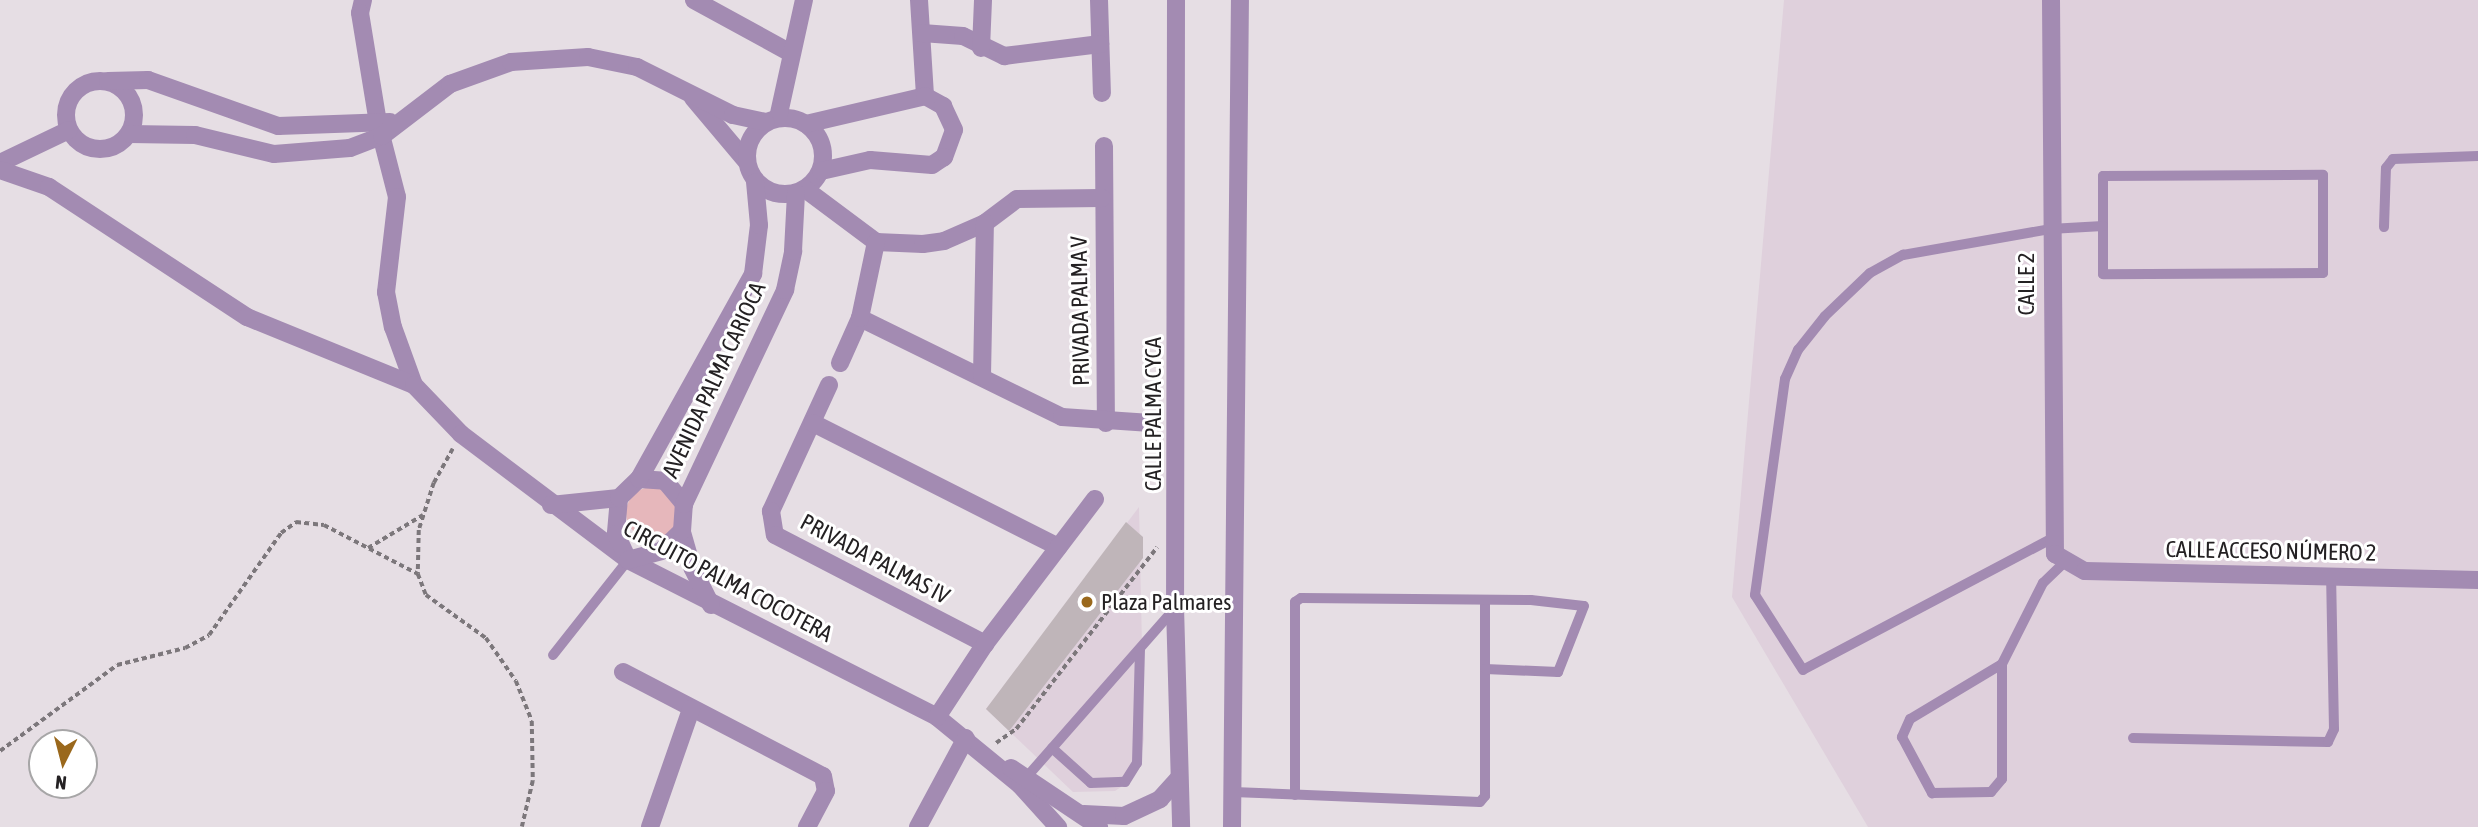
<!DOCTYPE html>
<html>
<head>
<meta charset="utf-8">
<style>
  body { margin:0 }
  #map { position:relative; width:2478px; height:827px; overflow:hidden; background:#e6dee4; font-family:"Asap Condensed",sans-serif }
  div>[style] { position:absolute }
  .built>* { inset:0; background:#dfd0dc }
  .green>* { inset:0; background:#e6b7bb }
  .round { border-radius:50% }
  .building>* { inset:0; background:#bfb5b9 }
  .path>* { height:3.5px; margin-top:-1.75px; transform-origin:0; background:repeating-linear-gradient(90deg,#7c777b 0 5px,transparent 0 8.5px) }
  .service>* { height:10px; margin:-5px; padding:0 5px; transform-origin:5px; border-radius:5px; background:#a38bb2 }
  .minor>* { height:18px; margin:-9px; padding:0 9px; transform-origin:9px; border-radius:9px; background:#a38bb2 }
  .minor>.ring { margin:-9px; padding:0; box-sizing:content-box; background:none; border:18px solid #a38bb2; border-radius:50% }
  .tertiary>* { height:18px; margin:-9px; padding:0 9px; transform-origin:9px; border-radius:9px; background:#a38bb2 }
  .dots>* { width:19px; height:19px; translate:-50% -50%; box-sizing:border-box; border:4px solid #fff; border-radius:50% }
  span { translate:-50% -50%; white-space:nowrap; text-align:center; line-height:1.15; -webkit-text-stroke:6px #fff; paint-order:stroke }
  .street-label { font-size:23px; color:#242123 }
  .poi-label { font-size:23px; color:#242123 }
  .left { translate:0 -50%; text-align:left }
  .north { position:absolute; left:28px; top:729px; width:70px; height:70px; box-sizing:border-box; background:#fff; border:2px solid #a7a6a7; border-radius:50%; rotate:186deg; font-size:19px; font-weight:700; line-height:28px; text-align:center; color:#242123 }
  .north::after { content:''; display:block; margin:auto; width:24px; height:32px; background:#9a681c; clip-path:polygon(50% 0,100% 100%,50% 72%,0 100%) }
</style>
</head>
<body>
<div id="map">
  <div class="built">
    <i style="clip-path:polygon(1784px 0,2478px 0,2478px 827px,1868px 827px,1732px 597px)"></i>
    <i style="clip-path:polygon(1139px 507px,1144px 739px,1140px 764px,1130px 781px,1115px 791px,1073px 792px,986px 709px)"></i>
  </div>
  <div class="green">
    <i class="round" style="left:626px;top:487px;width:52px;height:52px"></i>
  </div>
  <div class="building">
    <i style="clip-path:polygon(1126px 522px,1143px 537px,1143px 558px,1009px 731px,986px 709px)"></i>
  </div>
  <div class="path">
    <i style="left:453px;top:449px;width:39px;rotate:119deg"></i>
    <i style="left:434px;top:483px;width:49px;rotate:107.7deg"></i>
    <i style="left:419px;top:530px;width:44px;rotate:91.3deg"></i>
    <i style="left:418px;top:574px;width:22px;rotate:69deg"></i>
    <i style="left:426px;top:595px;width:74px;rotate:35.6deg"></i>
    <i style="left:486px;top:638px;width:52px;rotate:55.1deg"></i>
    <i style="left:516px;top:681px;width:43px;rotate:68.2deg"></i>
    <i style="left:532px;top:721px;width:60px;rotate:89deg"></i>
    <i style="left:533px;top:781px;width:47px;rotate:103.4deg"></i>
    <i style="left:368px;top:548px;width:64px;rotate:-31deg"></i>
    <i style="left:996px;top:743px;width:24px;rotate:-35deg"></i>
    <i style="left:1016px;top:729px;width:230px;rotate:-52.2deg"></i>
    <i style="left:0;top:751px;width:145px;rotate:-36.3deg"></i>
    <i style="left:117px;top:665px;width:70px;rotate:-14deg"></i>
    <i style="left:185px;top:648px;width:27px;rotate:-28deg"></i>
    <i style="left:209px;top:635px;width:125px;rotate:-54.8deg"></i>
    <i style="left:281px;top:533px;width:19px;rotate:-36deg"></i>
    <i style="left:296px;top:522px;width:28px;rotate:6deg"></i>
    <i style="left:324px;top:525px;width:106px;rotate:27.5deg"></i>
  </div>
  <div class="service">
    <i style="left:2323px;top:175px;width:98px;rotate:90deg"></i>
    <i style="left:2323px;top:273px;width:220px;rotate:179.7deg"></i>
    <i style="left:2103px;top:274px;width:98px;rotate:-90deg"></i>
    <i style="left:2103px;top:176px;width:220px;rotate:-0.3deg"></i>
    <i style="left:2384px;top:227px;width:59px;rotate:-88.1deg"></i>
    <i style="left:2386px;top:168px;width:11px;rotate:-52deg"></i>
    <i style="left:2393px;top:159px;width:85px;rotate:-2deg"></i>
    <i style="left:2051px;top:539px;width:280px;rotate:152.2deg"></i>
    <i style="left:1803px;top:670px;width:89px;rotate:-122.6deg"></i>
    <i style="left:1755px;top:595px;width:218px;rotate:-82.1deg"></i>
    <i style="left:1785px;top:379px;width:32px;rotate:-66deg"></i>
    <i style="left:1798px;top:350px;width:43px;rotate:-51.5deg"></i>
    <i style="left:1825px;top:316px;width:62px;rotate:-43.7deg"></i>
    <i style="left:1870px;top:273px;width:38px;rotate:-29deg"></i>
    <i style="left:1903px;top:255px;width:149px;rotate:-10deg"></i>
    <i style="left:2050px;top:229px;width:53px;rotate:-3.2deg"></i>
    <i style="left:553px;top:655px;width:121px;rotate:-51.7deg"></i>
    <i style="left:2002px;top:664px;width:107px;rotate:149.1deg"></i>
    <i style="left:1910px;top:719px;width:20px;rotate:114deg"></i>
    <i style="left:1902px;top:737px;width:64px;rotate:61.8deg"></i>
    <i style="left:1932px;top:793px;width:59px;rotate:-1deg"></i>
    <i style="left:1991px;top:792px;width:17px;rotate:-50deg"></i>
    <i style="left:2002px;top:779px;width:115px;rotate:-90deg"></i>
    <i style="left:2002px;top:664px;width:91px;rotate:-63.2deg"></i>
    <i style="left:2043px;top:583px;width:29px;rotate:-44deg"></i>
    <i style="left:2133px;top:738px;width:195px;rotate:1.2deg"></i>
    <i style="left:2328px;top:742px;width:14px;rotate:-65deg"></i>
    <i style="left:2334px;top:729px;width:152px;rotate:-91.1deg"></i>
    <i style="left:1052px;top:748px;width:52px;rotate:41.9deg"></i>
    <i style="left:1091px;top:783px;width:34px;rotate:-2deg"></i>
    <i style="left:1125px;top:782px;width:22px;rotate:-58deg"></i>
    <i style="left:1137px;top:763px;width:114px;rotate:-88.5deg"></i>
    <i style="left:1024px;top:780px;width:229px;rotate:-48.7deg"></i>
    <i style="left:1233px;top:792px;width:247px;rotate:2.3deg"></i>
    <i style="left:1480px;top:802px;width:8px;rotate:-50deg"></i>
    <i style="left:1485px;top:796px;width:196px;rotate:-90deg"></i>
    <i style="left:1295px;top:795px;width:193px;rotate:-90deg"></i>
    <i style="left:1295px;top:602px;width:7px;rotate:-34deg"></i>
    <i style="left:1301px;top:598px;width:230px;rotate:0.5deg"></i>
    <i style="left:1531px;top:600px;width:53px;rotate:6.5deg"></i>
    <i style="left:1584px;top:606px;width:71px;rotate:111.5deg"></i>
    <i style="left:1558px;top:672px;width:73px;rotate:-177.6deg"></i>
  </div>
  <div class="minor">
    <i style="left:363px;top:0;width:13px;rotate:103deg"></i>
    <i style="left:360px;top:13px;width:111px;rotate:80.7deg"></i>
    <i style="left:378px;top:123px;width:76px;rotate:75.6deg"></i>
    <i style="left:397px;top:197px;width:96px;rotate:96.6deg"></i>
    <i style="left:386px;top:292px;width:36px;rotate:79deg"></i>
    <i style="left:393px;top:327px;width:62px;rotate:70.1deg"></i>
    <i style="left:694px;top:0;width:111px;rotate:28.7deg"></i>
    <i style="left:919px;top:0;width:96px;rotate:86.4deg"></i>
    <i style="left:1099px;top:0;width:93px;rotate:88.2deg"></i>
    <i style="left:2051px;top:0;width:554px;rotate:89.59deg"></i>
    <i style="left:2055px;top:554px;width:34px;rotate:30deg"></i>
    <i style="left:2085px;top:571px;width:393px;rotate:1.3deg"></i>
    <i style="left:922px;top:33px;width:41px;rotate:4.2deg"></i>
    <i style="left:963px;top:36px;width:46px;rotate:26deg"></i>
    <i style="left:1004px;top:56px;width:97px;rotate:-7.1deg"></i>
    <i style="left:981px;top:48px;width:48px;rotate:-87.6deg"></i>
    <i class="ring" style="left:66px;top:81px;width:50px;height:50px"></i>
    <i style="left:108px;top:81px;width:40px;rotate:-1.4deg"></i>
    <i style="left:148px;top:80px;width:138px;rotate:19.5deg"></i>
    <i style="left:278px;top:126px;width:112px;rotate:-2deg"></i>
    <i style="left:693px;top:98px;width:82px;rotate:49.9deg"></i>
    <i class="ring" style="left:747px;top:118px;width:58px;height:58px"></i>
    <i style="left:778px;top:118px;width:121px;rotate:-77.6deg"></i>
    <i style="left:806px;top:124px;width:122px;rotate:-13.2deg"></i>
    <i style="left:925px;top:96px;width:21px;rotate:29deg"></i>
    <i style="left:943px;top:106px;width:26px;rotate:65deg"></i>
    <i style="left:954px;top:130px;width:29px;rotate:110deg"></i>
    <i style="left:944px;top:157px;width:14px;rotate:146deg"></i>
    <i style="left:932px;top:165px;width:62px;rotate:-175.4deg"></i>
    <i style="left:870px;top:160px;width:50px;rotate:167.3deg"></i>
    <i style="left:130px;top:134px;width:65px;rotate:0.9deg"></i>
    <i style="left:195px;top:135px;width:81px;rotate:13.5deg"></i>
    <i style="left:274px;top:154px;width:76px;rotate:-4.5deg"></i>
    <i style="left:350px;top:148px;width:34px;rotate:-21deg"></i>
    <i style="left:382px;top:136px;width:86px;rotate:-37.4deg"></i>
    <i style="left:450px;top:84px;width:65px;rotate:-19.8deg"></i>
    <i style="left:511px;top:62px;width:77px;rotate:-3.7deg"></i>
    <i style="left:588px;top:57px;width:50px;rotate:11.5deg"></i>
    <i style="left:637px;top:67px;width:107px;rotate:26.6deg"></i>
    <i style="left:733px;top:115px;width:33px;rotate:12deg"></i>
    <i style="left:1104px;top:146px;width:277px;rotate:89.6deg"></i>
    <i style="left:0;top:163px;width:76px;rotate:-25.6deg"></i>
    <i style="left:0;top:170px;width:52px;rotate:19.1deg"></i>
    <i style="left:49px;top:187px;width:237px;rotate:33.3deg"></i>
    <i style="left:247px;top:317px;width:180px;rotate:22.2deg"></i>
    <i style="left:414px;top:385px;width:68px;rotate:46.2deg"></i>
    <i style="left:461px;top:434px;width:209px;rotate:37deg"></i>
    <i style="left:628px;top:560px;width:347px;rotate:26.9deg"></i>
    <i style="left:937px;top:717px;width:107px;rotate:39.3deg"></i>
    <i style="left:1020px;top:785px;width:57px;rotate:47.9deg"></i>
    <i style="left:805px;top:189px;width:89px;rotate:36.7deg"></i>
    <i style="left:876px;top:242px;width:47px;rotate:2.4deg"></i>
    <i style="left:923px;top:244px;width:21px;rotate:-8deg"></i>
    <i style="left:944px;top:241px;width:45px;rotate:-23.7deg"></i>
    <i style="left:985px;top:223px;width:40px;rotate:-37deg"></i>
    <i style="left:1017px;top:199px;width:85px;rotate:-0.7deg"></i>
    <i style="left:860px;top:318px;width:225px;rotate:26.1deg"></i>
    <i style="left:1062px;top:417px;width:89px;rotate:3.9deg"></i>
    <i style="left:840px;top:363px;width:49px;rotate:-66deg"></i>
    <i style="left:860px;top:318px;width:78px;rotate:-78.1deg"></i>
    <i style="left:982px;top:376px;width:153px;rotate:-88.9deg"></i>
    <i style="left:829px;top:385px;width:139px;rotate:114.7deg"></i>
    <i style="left:771px;top:511px;width:24px;rotate:81deg"></i>
    <i style="left:775px;top:535px;width:237px;rotate:27.4deg"></i>
    <i style="left:813px;top:423px;width:275px;rotate:26.8deg"></i>
    <i style="left:639px;top:479px;width:26px;rotate:4deg"></i>
    <i style="left:665px;top:481px;width:30px;rotate:50deg"></i>
    <i style="left:619px;top:498px;width:36px;rotate:95deg"></i>
    <i style="left:616px;top:534px;width:29px;rotate:65deg"></i>
    <i style="left:628px;top:560px;width:34px;rotate:-15deg"></i>
    <i style="left:661px;top:551px;width:29px;rotate:-44deg"></i>
    <i style="left:551px;top:505px;width:68px;rotate:-5.9deg"></i>
    <i style="left:619px;top:498px;width:28px;rotate:-44deg"></i>
    <i style="left:639px;top:479px;width:235px;rotate:-60.9deg"></i>
    <i style="left:753px;top:274px;width:49px;rotate:-83deg"></i>
    <i style="left:759px;top:225px;width:43px;rotate:-95.3deg"></i>
    <i style="left:711px;top:605px;width:42px;rotate:-116.6deg"></i>
    <i style="left:692px;top:567px;width:37px;rotate:-106deg"></i>
    <i style="left:682px;top:531px;width:27px;rotate:-86deg"></i>
    <i style="left:684px;top:504px;width:237px;rotate:-64.7deg"></i>
    <i style="left:785px;top:290px;width:40px;rotate:-78deg"></i>
    <i style="left:793px;top:251px;width:58px;rotate:-87deg"></i>
    <i style="left:623px;top:672px;width:225px;rotate:27.5deg"></i>
    <i style="left:823px;top:776px;width:15px;rotate:79deg"></i>
    <i style="left:826px;top:791px;width:41px;rotate:117.8deg"></i>
    <i style="left:937px;top:717px;width:87px;rotate:-56.7deg"></i>
    <i style="left:985px;top:644px;width:182px;rotate:-52.8deg"></i>
    <i style="left:1011px;top:768px;width:106px;rotate:33.8deg"></i>
    <i style="left:650px;top:827px;width:125px;rotate:-70.8deg"></i>
    <i style="left:918px;top:827px;width:101px;rotate:-61.7deg"></i>
  </div>
  <div class="tertiary">
    <i style="left:1176px;top:0;width:607px;rotate:90.09deg"></i>
    <i style="left:1175px;top:607px;width:220px;rotate:88.4deg"></i>
    <i style="left:1084px;top:814px;width:40px;rotate:2.9deg"></i>
    <i style="left:1124px;top:816px;width:40px;rotate:-25deg"></i>
    <i style="left:1160px;top:799px;width:28px;rotate:-48deg"></i>
    <i style="left:1232px;top:827px;width:827px;rotate:-89.45deg"></i>
  </div>
  <div class="dots">
    <i style="left:1087px;top:602px;background:#9a681c"></i>
  </div>
  <div class="street-label">
    <span style="left:2026px;top:284px;rotate:-90deg">CALLE 2</span>
    <span style="left:1080px;top:311px;rotate:-91deg">PRIVADA PALMA V</span>
    <span style="left:714px;top:380px;rotate:-65deg">AVENIDA PALMA CARIOCA</span>
    <span style="left:1153px;top:414px;rotate:-90deg">CALLE PALMA CYCA</span>
    <span style="left:2271px;top:551px;rotate:1deg">CALLE ACCESO NÚMERO 2</span>
    <span style="left:875px;top:559px;rotate:28deg">PRIVADA PALMAS IV</span>
    <span style="left:728px;top:581px;rotate:28deg">CIRCUITO PALMA COCOTERA</span>
  </div>
  <div class="poi-label">
    <span class="left" style="left:1101px;top:602px">Plaza Palmares</span>
  </div>
  <div class="north">N</div>
</div>
</body>
</html>
